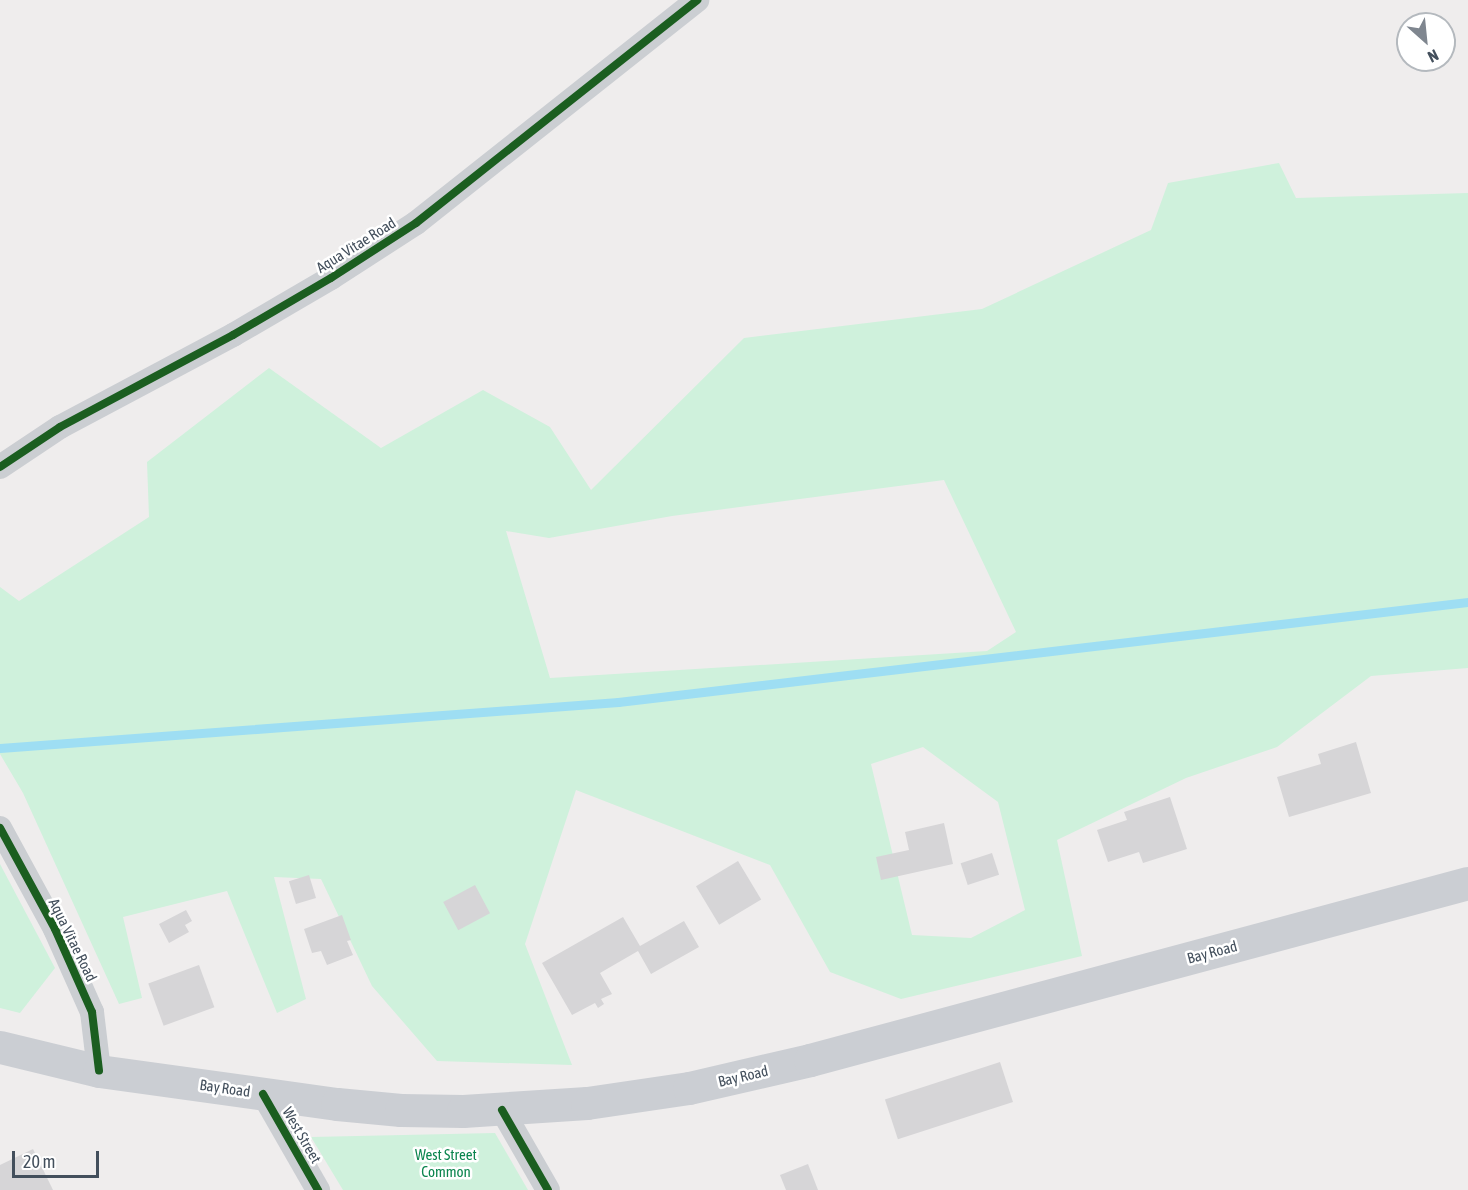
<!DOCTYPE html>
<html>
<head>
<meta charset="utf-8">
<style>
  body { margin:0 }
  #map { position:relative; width:1468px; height:1190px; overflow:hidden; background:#efeded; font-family:"Asap Condensed",sans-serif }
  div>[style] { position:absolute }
  .green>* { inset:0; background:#cff1dc }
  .stream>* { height:9px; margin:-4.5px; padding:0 4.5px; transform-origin:4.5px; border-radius:4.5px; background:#9edef3 }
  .building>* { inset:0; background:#d6d5d7; transform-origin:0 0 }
  .street>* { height:24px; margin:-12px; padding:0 12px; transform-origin:12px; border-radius:12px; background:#cbced2 }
  .secondary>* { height:33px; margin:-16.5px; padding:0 16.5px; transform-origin:16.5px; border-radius:16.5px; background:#cbced3 }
  .cycleway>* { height:8px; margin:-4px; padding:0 4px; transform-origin:4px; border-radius:4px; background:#1b5e20 }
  span { translate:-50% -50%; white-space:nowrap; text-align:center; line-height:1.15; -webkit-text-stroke:5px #fff; paint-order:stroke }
  .street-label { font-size:15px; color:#434f5c }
  .park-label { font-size:15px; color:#0b854e }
  .north { position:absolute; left:1396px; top:12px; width:60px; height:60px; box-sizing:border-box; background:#fff; border:2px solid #b4b9be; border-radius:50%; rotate:153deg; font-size:16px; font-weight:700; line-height:24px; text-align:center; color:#434f5c }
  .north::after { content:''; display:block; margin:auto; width:21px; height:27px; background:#7f868f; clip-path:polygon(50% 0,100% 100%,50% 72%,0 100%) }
  .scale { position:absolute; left:12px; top:1151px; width:87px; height:27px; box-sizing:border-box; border:3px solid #434f5c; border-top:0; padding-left:8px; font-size:18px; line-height:21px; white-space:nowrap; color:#434f5c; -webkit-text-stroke:4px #fff; paint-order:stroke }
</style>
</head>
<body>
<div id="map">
  <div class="green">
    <i style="clip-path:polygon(evenodd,1279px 163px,1296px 198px,1468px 193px,1468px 668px,1371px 676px,1277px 747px,1186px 778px,1057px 840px,1082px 956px,901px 999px,830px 972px,770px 865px,576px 790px,525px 944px,572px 1065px,437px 1061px,372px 986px,321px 879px,274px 877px,306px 999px,277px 1013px,227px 891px,123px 917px,142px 998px,119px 1004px,23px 793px,0 754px,0 587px,19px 601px,149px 517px,147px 462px,269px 368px,381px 448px,483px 390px,550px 427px,591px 490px,744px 338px,982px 309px,1151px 230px,1168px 183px,1279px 163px,944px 480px,1016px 632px,987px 651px,550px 678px,506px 531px,549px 538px,672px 516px,944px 480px,1279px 163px,923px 747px,998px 802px,1025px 910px,971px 938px,912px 935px,871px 764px,923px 747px)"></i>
    <i style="clip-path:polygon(0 864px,55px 968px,20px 1013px,0 1008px)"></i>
    <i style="clip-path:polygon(495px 1133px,528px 1190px,343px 1190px,311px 1137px)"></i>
  </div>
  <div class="stream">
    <i style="left:0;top:748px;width:620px;rotate:-4.26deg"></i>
    <i style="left:618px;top:702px;width:856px;rotate:-6.71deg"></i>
  </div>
  <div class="building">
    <i style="clip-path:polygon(1356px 742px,1371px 793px,1289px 817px,1277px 777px,1321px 764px,1318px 754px)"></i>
    <i style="clip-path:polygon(1170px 797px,1187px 849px,1143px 863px,1139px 852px,1108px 862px,1097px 830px,1127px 820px,1124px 812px)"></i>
    <i style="clip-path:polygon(944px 823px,953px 864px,881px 880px,876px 857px,909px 850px,905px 832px)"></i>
    <i style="left:992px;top:853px;width:23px;height:33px;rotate:72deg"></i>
    <i style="left:738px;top:861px;width:45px;height:49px;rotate:59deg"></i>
    <i style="left:309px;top:875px;width:24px;height:21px;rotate:73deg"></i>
    <i style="left:475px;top:885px;width:32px;height:36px;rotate:62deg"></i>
    <i style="clip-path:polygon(186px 910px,192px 921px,185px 925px,189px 932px,169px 943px,159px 924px)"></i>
    <i style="clip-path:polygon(342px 915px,351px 940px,347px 941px,353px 955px,327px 965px,321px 951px,312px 953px,304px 929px)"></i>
    <i style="clip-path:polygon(623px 917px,640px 946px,684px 921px,699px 947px,651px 974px,638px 951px,600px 973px,612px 994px,601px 999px,604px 1004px,598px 1008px,595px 1003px,572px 1015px,542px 963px)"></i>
    <i style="left:199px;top:965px;width:45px;height:54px;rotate:70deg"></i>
    <i style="left:1000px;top:1062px;width:42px;height:121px;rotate:72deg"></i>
    <i style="clip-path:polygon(33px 1149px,53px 1190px,0 1190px,0 1165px)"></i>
    <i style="clip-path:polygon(808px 1164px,818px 1190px,786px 1190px,780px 1175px)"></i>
  </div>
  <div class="street">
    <i style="left:0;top:467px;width:72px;rotate:-33.7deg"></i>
    <i style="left:60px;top:427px;width:196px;rotate:-28deg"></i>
    <i style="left:233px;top:335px;width:113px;rotate:-30.2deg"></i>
    <i style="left:331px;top:278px;width:101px;rotate:-32.9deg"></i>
    <i style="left:416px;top:223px;width:359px;rotate:-38.4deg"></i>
    <i style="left:0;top:828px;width:115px;rotate:61.4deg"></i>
    <i style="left:55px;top:929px;width:91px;rotate:66deg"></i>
    <i style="left:92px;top:1012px;width:59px;rotate:83.2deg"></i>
    <i style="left:263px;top:1094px;width:111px;rotate:60.2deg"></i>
    <i style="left:502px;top:1110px;width:92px;rotate:60.1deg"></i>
  </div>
  <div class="secondary">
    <i style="left:0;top:1047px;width:102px;rotate:13.6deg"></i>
    <i style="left:99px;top:1071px;width:240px;rotate:7.9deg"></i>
    <i style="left:337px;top:1104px;width:64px;rotate:5.4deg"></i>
    <i style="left:401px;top:1110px;width:62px;rotate:0.9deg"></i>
    <i style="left:463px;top:1111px;width:124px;rotate:-3.7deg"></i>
    <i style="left:587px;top:1103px;width:103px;rotate:-8.4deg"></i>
    <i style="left:689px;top:1088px;width:124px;rotate:-13deg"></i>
    <i style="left:810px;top:1060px;width:681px;rotate:-15.06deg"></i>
  </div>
  <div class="cycleway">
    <i style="left:0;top:467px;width:72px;rotate:-33.7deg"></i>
    <i style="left:60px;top:427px;width:196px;rotate:-28deg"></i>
    <i style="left:233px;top:335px;width:113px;rotate:-30.2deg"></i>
    <i style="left:331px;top:278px;width:101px;rotate:-32.9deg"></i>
    <i style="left:416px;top:223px;width:359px;rotate:-38.4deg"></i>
    <i style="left:0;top:828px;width:115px;rotate:61.4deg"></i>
    <i style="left:55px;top:929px;width:91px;rotate:66deg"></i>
    <i style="left:92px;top:1012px;width:59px;rotate:83.2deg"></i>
    <i style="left:263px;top:1094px;width:111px;rotate:60.2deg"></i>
    <i style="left:502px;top:1110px;width:92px;rotate:60.1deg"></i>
  </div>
  <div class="street-label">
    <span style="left:356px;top:245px;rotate:-32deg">Aqua Vitae Road</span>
    <span style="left:73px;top:940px;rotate:64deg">Aqua Vitae Road</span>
    <span style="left:1212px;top:952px;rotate:-15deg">Bay Road</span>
    <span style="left:743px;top:1076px;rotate:-13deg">Bay Road</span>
    <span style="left:225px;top:1088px;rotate:8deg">Bay Road</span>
    <span style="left:302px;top:1135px;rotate:60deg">West Street</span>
  </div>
  <div class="park-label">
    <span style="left:446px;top:1163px">West Street<br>Common</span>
  </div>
  <div class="north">N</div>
  <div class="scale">20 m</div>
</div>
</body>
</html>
